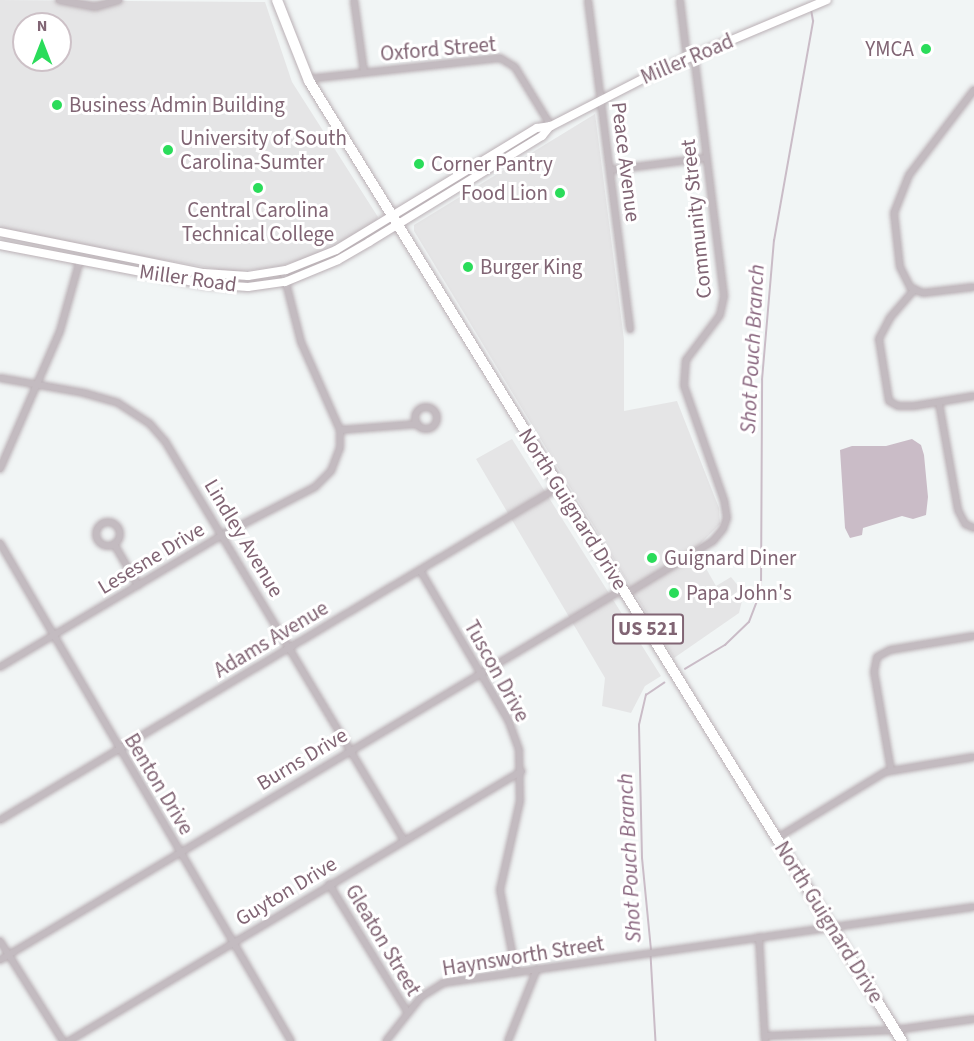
<!DOCTYPE html>
<html>
<head>
<meta charset="utf-8">
<style>
  body { margin:0 }
  #map { position:relative; width:974px; height:1041px; overflow:hidden; background:#f1f5f5; font-family:"Source Sans 3",sans-serif }
  div>[style] { position:absolute }
  .built>* { inset:0; background:#e5e5e6 }
  .water>* { inset:0; background:#cabcc7 }
  .stream>* { height:1.5px; margin:-0.75px; padding:0 0.75px; transform-origin:0.75px; border-radius:0.75px; background:#cabcc7 }
  .roads { filter:drop-shadow(0 0 2px #bab0b5) drop-shadow(0 0 2px #bab0b5) }
  .street>* { height:6px; margin:-3px; padding:0 3px; transform-origin:3px; border-radius:3px; background:#c3bbc0 }
  .street>.ring { margin:-3px; padding:0; box-sizing:content-box; background:none; border:6px solid #c3bbc0; border-radius:50% }
  .secondary>* { height:8px; margin:-4px; padding:0 4px; transform-origin:4px; border-radius:4px; background:#fff }
  .highway>* { height:10px; margin:-5px; padding:0 5px; transform-origin:5px; border-radius:5px; background:#fff }
  .dots>* { width:16px; height:16px; translate:-50% -50%; box-sizing:border-box; border:3px solid #fff; border-radius:50% }
  span { translate:-50% -50%; white-space:nowrap; text-align:center; line-height:1.15; -webkit-text-stroke:6px #fff; paint-order:stroke }
  .shield-label span { padding:2px 4px; background:#fff; border:2px solid; border-radius:4px; -webkit-text-stroke-width:0 }
  .shield-label { font-size:20px; color:#816574; font-weight:700 }
  .street-label { font-size:21px; color:#816574 }
  .poi-label { font-size:21px; color:#816574 }
  .right { translate:-100% -50%; text-align:right }
  .left { translate:0 -50%; text-align:left }
  .water-label { font-size:22px; color:#8c6a82; font-style:italic }
  .north { position:absolute; left:12px; top:12px; width:60px; height:60px; box-sizing:border-box; background:#fff; border:2px solid #cdc1c7; border-radius:50%; rotate:0deg; font-size:16px; font-weight:700; line-height:24px; text-align:center; color:#816574 }
  .north::after { content:''; display:block; margin:auto; width:21px; height:27px; background:#2adc5a; clip-path:polygon(50% 0,100% 100%,50% 72%,0 100%) }
</style>
</head>
<body>
<div id="map">
  <div class="built">
    <i style="clip-path:polygon(evenodd,0 0,265px 2px,292px 82px,378px 217px,376px 221px,322px 253px,281px 266px,233px 272px,0 231px,0 0,24px 24px,60px 24px,60px 60px,24px 60px,24px 24px)"></i>
    <i style="clip-path:polygon(595px 114px,624px 340px,624px 411px,677px 401px,719px 508px,720px 524px,695px 549px,716px 586px,731px 577px,744px 593px,739px 613px,674px 658px,414px 231px,414px 225px)"></i>
    <i style="clip-path:polygon(512px 439px,661px 676px,645px 686px,631px 713px,602px 706px,605px 678px,476px 459px)"></i>
  </div>
  <div class="water">
    <i style="clip-path:polygon(912px 439px,921px 445px,924px 455px,928px 497px,926px 515px,913px 519px,902px 516px,863px 528px,862px 535px,850px 538px,845px 528px,840px 450px,852px 446px,886px 446px)"></i>
  </div>
  <div class="stream">
    <i style="left:685px;top:669px;width:47px;rotate:-31deg"></i>
    <i style="left:725px;top:645px;width:33px;rotate:-44deg"></i>
    <i style="left:749px;top:622px;width:34px;rotate:-69deg"></i>
    <i style="left:761px;top:590px;width:210px;rotate:-89.7deg"></i>
    <i style="left:762px;top:380px;width:140px;rotate:-85.1deg"></i>
    <i style="left:774px;top:241px;width:223px;rotate:-79.9deg"></i>
    <i style="left:813px;top:21px;width:11px;rotate:-100deg"></i>
    <i style="left:651px;top:950px;width:92px;rotate:-95.6deg"></i>
    <i style="left:642px;top:858px;width:133px;rotate:-91.3deg"></i>
    <i style="left:639px;top:725px;width:31px;rotate:-77deg"></i>
    <i style="left:646px;top:695px;width:22px;rotate:-34deg"></i>
    <i style="left:651px;top:955px;width:86px;rotate:86.7deg"></i>
  </div>
  <div class="roads">
    <div class="street">
      <i style="left:59px;top:0;width:37px;rotate:11deg"></i>
      <i style="left:95px;top:7px;width:25px;rotate:-16deg"></i>
      <i style="left:354px;top:0;width:73px;rotate:82.1deg"></i>
      <i style="left:588px;top:0;width:332px;rotate:82.7deg"></i>
      <i style="left:680px;top:0;width:59px;rotate:83.2deg"></i>
      <i style="left:307px;top:79px;width:194px;rotate:-6.2deg"></i>
      <i style="left:500px;top:58px;width:17px;rotate:31deg"></i>
      <i style="left:515px;top:67px;width:69px;rotate:58.6deg"></i>
      <i style="left:974px;top:90px;width:107px;rotate:127.4deg"></i>
      <i style="left:909px;top:175px;width:41px;rotate:111.5deg"></i>
      <i style="left:894px;top:213px;width:54px;rotate:83.7deg"></i>
      <i style="left:900px;top:267px;width:22px;rotate:63deg"></i>
      <i style="left:910px;top:287px;width:14px;rotate:25deg"></i>
      <i style="left:923px;top:293px;width:51px;rotate:-6.7deg"></i>
      <i style="left:611px;top:170px;width:96px;rotate:-7.2deg"></i>
      <i style="left:914px;top:290px;width:37px;rotate:131deg"></i>
      <i style="left:890px;top:318px;width:24px;rotate:118deg"></i>
      <i style="left:879px;top:339px;width:63px;rotate:80.8deg"></i>
      <i style="left:889px;top:401px;width:10px;rotate:29deg"></i>
      <i style="left:898px;top:406px;width:16px"></i>
      <i style="left:914px;top:406px;width:61px;rotate:-9.5deg"></i>
      <i style="left:0;top:378px;width:85px;rotate:10.1deg"></i>
      <i style="left:84px;top:393px;width:35px;rotate:16deg"></i>
      <i style="left:118px;top:403px;width:38px;rotate:33deg"></i>
      <i style="left:150px;top:424px;width:23px;rotate:49deg"></i>
      <i style="left:165px;top:441px;width:465px;rotate:59.1deg"></i>
      <i style="left:939px;top:403px;width:109px;rotate:79.9deg"></i>
      <i style="left:958px;top:510px;width:16px;rotate:63deg"></i>
      <i style="left:965px;top:524px;width:10px;rotate:24deg"></i>
      <i class="ring" style="left:415px;top:407px;width:16px;height:16px"></i>
      <i style="left:340px;top:430px;width:78px;rotate:-4.4deg"></i>
      <i style="left:0;top:469px;width:150px;rotate:-66.5deg"></i>
      <i style="left:60px;top:331px;width:74px;rotate:-74.3deg"></i>
      <i class="ring" style="left:96px;top:522px;width:18px;height:18px"></i>
      <i style="left:0;top:543px;width:577px;rotate:59.7deg"></i>
      <i style="left:114px;top:544px;width:48px;rotate:59.7deg"></i>
      <i style="left:420px;top:570px;width:176px;rotate:59.6deg"></i>
      <i style="left:509px;top:722px;width:30px;rotate:70deg"></i>
      <i style="left:519px;top:750px;width:51px;rotate:88.9deg"></i>
      <i style="left:520px;top:801px;width:91px;rotate:102.7deg"></i>
      <i style="left:500px;top:890px;width:84px;rotate:79deg"></i>
      <i style="left:626px;top:594px;width:102px;rotate:-31.3deg"></i>
      <i style="left:713px;top:541px;width:16px;rotate:-50deg"></i>
      <i style="left:723px;top:529px;width:12px;rotate:-70deg"></i>
      <i style="left:727px;top:518px;width:18px;rotate:-99deg"></i>
      <i style="left:724px;top:500px;width:121px;rotate:-109.3deg"></i>
      <i style="left:684px;top:386px;width:26px;rotate:-86deg"></i>
      <i style="left:686px;top:360px;width:56px;rotate:-52.9deg"></i>
      <i style="left:720px;top:315px;width:19px;rotate:-78deg"></i>
      <i style="left:724px;top:296px;width:242px;rotate:-97.1deg"></i>
      <i style="left:0;top:667px;width:258px;rotate:-30.7deg"></i>
      <i style="left:222px;top:535px;width:105px;rotate:-27.3deg"></i>
      <i style="left:315px;top:487px;width:23px;rotate:-45deg"></i>
      <i style="left:331px;top:471px;width:25px;rotate:-69deg"></i>
      <i style="left:340px;top:448px;width:18px;rotate:-90deg"></i>
      <i style="left:340px;top:430px;width:96px;rotate:-113.9deg"></i>
      <i style="left:301px;top:342px;width:73px;rotate:-104.2deg"></i>
      <i style="left:891px;top:770px;width:99px;rotate:-99.8deg"></i>
      <i style="left:874px;top:672px;width:15px;rotate:-79deg"></i>
      <i style="left:877px;top:657px;width:15px;rotate:-28deg"></i>
      <i style="left:890px;top:650px;width:85px;rotate:-9.5deg"></i>
      <i style="left:0;top:820px;width:651px;rotate:-30.78deg"></i>
      <i style="left:777px;top:838px;width:127px;rotate:-31.4deg"></i>
      <i style="left:885px;top:772px;width:90px;rotate:-9.6deg"></i>
      <i style="left:329px;top:884px;width:151px;rotate:58.5deg"></i>
      <i style="left:759px;top:937px;width:104px;rotate:86.7deg"></i>
      <i style="left:0;top:941px;width:118px;rotate:57.8deg"></i>
      <i style="left:0;top:960px;width:725px;rotate:-30.77deg"></i>
      <i style="left:765px;top:1036px;width:130px;rotate:-2.6deg"></i>
      <i style="left:895px;top:1030px;width:80px;rotate:-7.9deg"></i>
      <i style="left:69px;top:1041px;width:527px;rotate:-30.8deg"></i>
      <i style="left:386px;top:1041px;width:56px;rotate:-51.5deg"></i>
      <i style="left:421px;top:997px;width:26px;rotate:-32deg"></i>
      <i style="left:443px;top:983px;width:536px;rotate:-8.15deg"></i>
      <i style="left:508px;top:1041px;width:78px;rotate:-68.1deg"></i>
    </div>
    <div class="secondary">
      <i style="left:0;top:232px;width:208px;rotate:11.4deg"></i>
      <i style="left:204px;top:273px;width:44px;rotate:3.9deg"></i>
      <i style="left:248px;top:276px;width:38px;rotate:-9deg"></i>
      <i style="left:286px;top:270px;width:54px;rotate:-21.8deg"></i>
      <i style="left:336px;top:250px;width:235px;rotate:-31.3deg"></i>
      <i style="left:537px;top:128px;width:14px;rotate:-8deg"></i>
      <i style="left:551px;top:126px;width:120px;rotate:-27.2deg"></i>
      <i style="left:658px;top:71px;width:183px;rotate:-22.8deg"></i>
      <i style="left:0;top:245px;width:208px;rotate:10.8deg"></i>
      <i style="left:204px;top:284px;width:44px;rotate:3.9deg"></i>
      <i style="left:248px;top:287px;width:37px;rotate:-8deg"></i>
      <i style="left:285px;top:282px;width:57px;rotate:-22.5deg"></i>
      <i style="left:338px;top:260px;width:36px;rotate:-30deg"></i>
      <i style="left:369px;top:242px;width:203px;rotate:-31.5deg"></i>
      <i style="left:542px;top:136px;width:13px;rotate:-51deg"></i>
    </div>
    <div class="highway">
      <i style="left:277px;top:0;width:87px;rotate:68.4deg"></i>
      <i style="left:309px;top:81px;width:1128px;rotate:58.3deg"></i>
    </div>
  </div>
  <div class="dots">
    <i style="left:926px;top:49px;background:#2adc5a"></i>
    <i style="left:57px;top:105px;background:#2adc5a"></i>
    <i style="left:168px;top:150px;background:#2adc5a"></i>
    <i style="left:419px;top:164px;background:#2adc5a"></i>
    <i style="left:258px;top:188px;background:#2adc5a"></i>
    <i style="left:560px;top:193px;background:#2adc5a"></i>
    <i style="left:468px;top:267px;background:#2adc5a"></i>
    <i style="left:652px;top:558px;background:#2adc5a"></i>
    <i style="left:674px;top:593px;background:#2adc5a"></i>
  </div>
  <div class="shield-label">
    <span style="left:648px;top:629px">US 521</span>
  </div>
  <div class="street-label">
    <span style="left:438px;top:49px;rotate:-5deg">Oxford Street</span>
    <span style="left:687px;top:59px;rotate:-23deg">Miller Road</span>
    <span style="left:626px;top:162px;rotate:83deg">Peace Avenue</span>
    <span style="left:696px;top:219px;rotate:-96deg">Community Street</span>
    <span style="left:188px;top:278px;rotate:8deg">Miller Road</span>
    <span style="left:573px;top:509px;rotate:58deg">North Guignard Drive</span>
    <span style="left:244px;top:538px;rotate:59deg">Lindley Avenue</span>
    <span style="left:151px;top:558px;rotate:-31deg">Lesesne Drive</span>
    <span style="left:271px;top:639px;rotate:-31deg">Adams Avenue</span>
    <span style="left:497px;top:671px;rotate:61deg">Tuscon Drive</span>
    <span style="left:302px;top:759px;rotate:-31deg">Burns Drive</span>
    <span style="left:159px;top:784px;rotate:59deg">Benton Drive</span>
    <span style="left:286px;top:891px;rotate:-31deg">Guyton Drive</span>
    <span style="left:829px;top:922px;rotate:58deg">North Guignard Drive</span>
    <span style="left:383px;top:940px;rotate:59deg">Gleaton Street</span>
    <span style="left:523px;top:956px;rotate:-9deg">Haynsworth Street</span>
  </div>
  <div class="poi-label">
    <span class="right" style="left:914px;top:49px">YMCA</span>
    <span class="left" style="left:69px;top:105px">Business Admin Building</span>
    <span class="left" style="left:180px;top:150px">University of South<br>Carolina-Sumter</span>
    <span class="left" style="left:431px;top:164px">Corner Pantry</span>
    <span class="right" style="left:548px;top:193px">Food Lion</span>
    <span style="left:258px;top:222px">Central Carolina<br>Technical College</span>
    <span class="left" style="left:480px;top:267px">Burger King</span>
    <span class="left" style="left:664px;top:558px">Guignard Diner</span>
    <span class="left" style="left:686px;top:593px">Papa John's</span>
  </div>
  <div class="water-label">
    <span style="left:753px;top:349px;rotate:-87deg">Shot Pouch Branch</span>
    <span style="left:630px;top:858px;rotate:-93deg">Shot Pouch Branch</span>
  </div>
  <div class="north">N</div>
</div>
</body>
</html>
